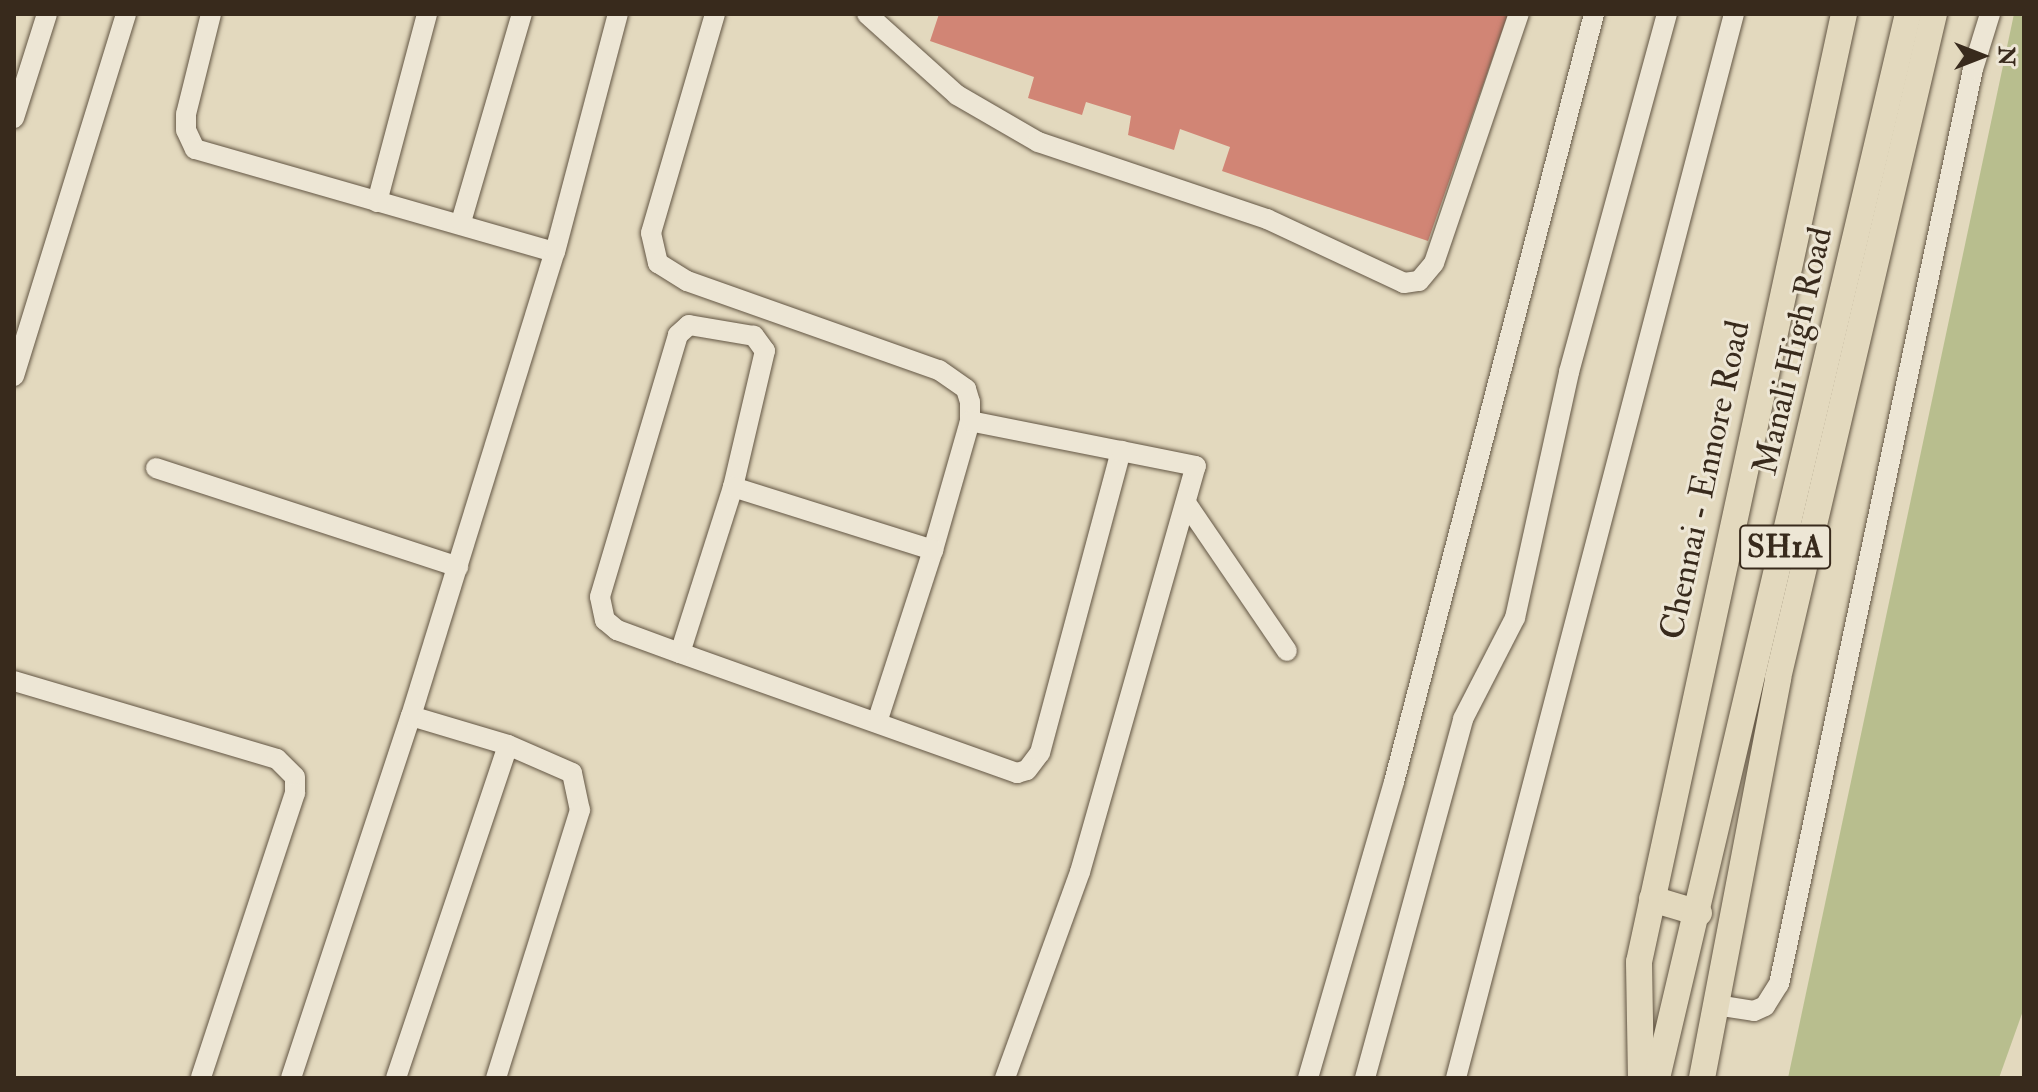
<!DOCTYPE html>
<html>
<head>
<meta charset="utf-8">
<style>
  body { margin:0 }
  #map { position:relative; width:2038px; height:1092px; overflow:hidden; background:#e3d9be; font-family:"IM FELL Double Pica",serif }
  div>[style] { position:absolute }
  .green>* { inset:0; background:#b8be8e }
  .building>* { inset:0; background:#d18575 }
  .roads { filter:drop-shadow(0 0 2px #635644) drop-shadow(0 0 2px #635644) }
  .minor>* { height:20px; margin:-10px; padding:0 10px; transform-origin:10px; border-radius:10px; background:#ede6d5 }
  .major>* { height:26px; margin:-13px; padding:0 13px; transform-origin:13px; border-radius:13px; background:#e3d9be }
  span { translate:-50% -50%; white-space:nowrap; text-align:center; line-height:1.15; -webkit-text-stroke:6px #ede6d5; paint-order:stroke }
  .shield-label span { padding:2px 6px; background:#ede6d5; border:2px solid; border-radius:6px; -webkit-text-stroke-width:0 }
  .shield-label { font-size:32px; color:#382a1c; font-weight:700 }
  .street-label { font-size:34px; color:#382a1c }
  .frame { position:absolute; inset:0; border:16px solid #382a1c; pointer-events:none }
  .north { position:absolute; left:1942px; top:16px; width:80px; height:80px; -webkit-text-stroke:6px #ede6d5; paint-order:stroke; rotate:90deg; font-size:22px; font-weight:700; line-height:32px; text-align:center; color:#382a1c }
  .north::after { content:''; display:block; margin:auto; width:28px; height:36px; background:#382a1c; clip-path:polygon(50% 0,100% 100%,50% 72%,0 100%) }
</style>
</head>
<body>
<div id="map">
  <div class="green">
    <i style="clip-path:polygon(2014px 14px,2024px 17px,2024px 1008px,1999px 1078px,1788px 1078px)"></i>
  </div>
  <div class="building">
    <i style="clip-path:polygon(939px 14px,1508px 14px,1428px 241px,1222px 171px,1230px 147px,1180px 129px,1174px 150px,1128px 135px,1131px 116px,1086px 102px,1082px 115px,1028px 98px,1034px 77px,930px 41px)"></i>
  </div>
  <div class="roads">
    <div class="minor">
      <i style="left:211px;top:14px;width:103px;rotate:104deg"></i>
      <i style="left:186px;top:114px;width:16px;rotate:90deg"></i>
      <i style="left:186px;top:130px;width:21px;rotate:65deg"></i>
      <i style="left:195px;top:149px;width:374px;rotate:16deg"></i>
      <i style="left:715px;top:14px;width:228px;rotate:106.3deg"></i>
      <i style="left:651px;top:233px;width:31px;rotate:77deg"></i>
      <i style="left:658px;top:263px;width:34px;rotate:32deg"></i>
      <i style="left:687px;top:281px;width:267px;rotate:19.5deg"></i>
      <i style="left:939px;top:370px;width:33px;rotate:35deg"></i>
      <i style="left:966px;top:389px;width:14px;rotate:73deg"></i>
      <i style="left:970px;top:402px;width:19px;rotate:90deg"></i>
      <i style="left:970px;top:421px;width:134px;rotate:106deg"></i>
      <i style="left:933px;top:550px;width:181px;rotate:108deg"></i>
      <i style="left:867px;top:14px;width:121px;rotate:42deg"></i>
      <i style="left:957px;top:95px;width:94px;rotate:30.1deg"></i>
      <i style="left:1038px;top:142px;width:242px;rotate:18.6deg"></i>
      <i style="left:1267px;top:219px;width:151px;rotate:25deg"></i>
      <i style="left:1404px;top:283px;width:15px;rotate:-8deg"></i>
      <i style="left:1419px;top:281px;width:23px;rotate:-50deg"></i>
      <i style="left:1434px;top:263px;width:263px;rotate:-71.2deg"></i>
      <i style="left:14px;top:118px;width:109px;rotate:-72.4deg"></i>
      <i style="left:377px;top:202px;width:195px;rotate:-75.1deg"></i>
      <i style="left:461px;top:222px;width:217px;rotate:-73.7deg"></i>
      <i style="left:14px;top:376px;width:379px;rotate:-72.8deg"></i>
      <i style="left:156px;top:468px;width:318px;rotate:18.1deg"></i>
      <i style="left:733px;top:487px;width:140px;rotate:-76.8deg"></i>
      <i style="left:765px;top:351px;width:19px;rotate:-126deg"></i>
      <i style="left:754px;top:336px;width:66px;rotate:-170.4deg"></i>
      <i style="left:689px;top:325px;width:15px;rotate:138deg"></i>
      <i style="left:678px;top:335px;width:273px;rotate:106.6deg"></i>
      <i style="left:600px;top:597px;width:24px;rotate:78deg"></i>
      <i style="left:605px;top:620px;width:16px;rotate:40deg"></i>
      <i style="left:617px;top:630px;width:67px;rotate:20.1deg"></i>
      <i style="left:680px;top:653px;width:358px;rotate:19.6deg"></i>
      <i style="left:1017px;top:773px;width:10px;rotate:-17deg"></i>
      <i style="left:1027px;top:770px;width:21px;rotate:-53deg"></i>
      <i style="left:1040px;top:753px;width:313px;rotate:-75deg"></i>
      <i style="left:1121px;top:451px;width:154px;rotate:-168.8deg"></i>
      <i style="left:1186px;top:503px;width:179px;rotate:55.7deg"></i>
      <i style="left:680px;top:653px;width:174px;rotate:-72.3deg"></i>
      <i style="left:733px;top:487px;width:210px;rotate:17.5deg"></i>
      <i style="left:14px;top:681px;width:274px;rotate:16.5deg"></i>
      <i style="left:277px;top:759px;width:25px;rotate:45deg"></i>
      <i style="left:295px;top:777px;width:16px;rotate:90deg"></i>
      <i style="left:295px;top:793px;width:300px;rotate:108.3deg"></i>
      <i style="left:411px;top:716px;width:101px;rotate:16.6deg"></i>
      <i style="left:508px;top:745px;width:70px;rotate:23.6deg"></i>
      <i style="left:572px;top:773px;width:38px;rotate:78deg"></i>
      <i style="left:580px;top:810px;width:281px;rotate:107.4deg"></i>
      <i style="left:1716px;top:1005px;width:38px;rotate:9deg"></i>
      <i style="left:1754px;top:1011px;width:12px;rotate:-24deg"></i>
      <i style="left:1765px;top:1006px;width:26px;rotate:-58deg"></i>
      <i style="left:1779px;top:984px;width:935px;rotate:-78.03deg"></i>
      <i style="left:1973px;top:69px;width:58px;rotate:-72.8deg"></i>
      <i style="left:291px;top:1078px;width:381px;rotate:-71.7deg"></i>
      <i style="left:411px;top:716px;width:486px;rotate:-72.8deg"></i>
      <i style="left:555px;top:252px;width:246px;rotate:-75.2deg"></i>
      <i style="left:396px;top:1078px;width:351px;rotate:-71.4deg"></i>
      <i style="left:1005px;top:1078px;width:219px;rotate:-70deg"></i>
      <i style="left:1080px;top:872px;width:422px;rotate:-74.1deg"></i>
      <i style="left:1196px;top:466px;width:76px;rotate:-168.7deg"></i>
      <i style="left:1308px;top:1078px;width:308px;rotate:-73.8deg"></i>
      <i style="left:1394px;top:782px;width:794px;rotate:-75.4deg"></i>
      <i style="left:1365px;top:1078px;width:372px;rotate:-74.7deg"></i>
      <i style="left:1463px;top:719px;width:114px;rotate:-62.8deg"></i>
      <i style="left:1515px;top:618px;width:252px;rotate:-77.6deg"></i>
      <i style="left:1569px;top:372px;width:371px;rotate:-74.7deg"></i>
      <i style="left:1456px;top:1078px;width:1100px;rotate:-75.36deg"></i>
    </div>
    <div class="major">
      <i style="left:1652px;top:899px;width:49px;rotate:16.6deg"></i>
      <i style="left:1641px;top:1078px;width:116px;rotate:-91deg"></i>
      <i style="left:1639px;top:962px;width:970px;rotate:-77.8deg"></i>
      <i style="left:1657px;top:1078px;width:1093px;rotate:-76.73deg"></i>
      <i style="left:1702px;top:1078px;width:407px;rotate:-79.2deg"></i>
      <i style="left:1778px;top:678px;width:682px;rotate:-76.78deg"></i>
    </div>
  </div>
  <div class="shield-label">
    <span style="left:1785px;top:547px">SH1A</span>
  </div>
  <div class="street-label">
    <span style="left:1793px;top:351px;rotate:-77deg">Manali High Road</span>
    <span style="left:1705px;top:480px;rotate:-78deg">Chennai - Ennore Road</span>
  </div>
  <div class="frame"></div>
  <div class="north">N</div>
</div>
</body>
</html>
